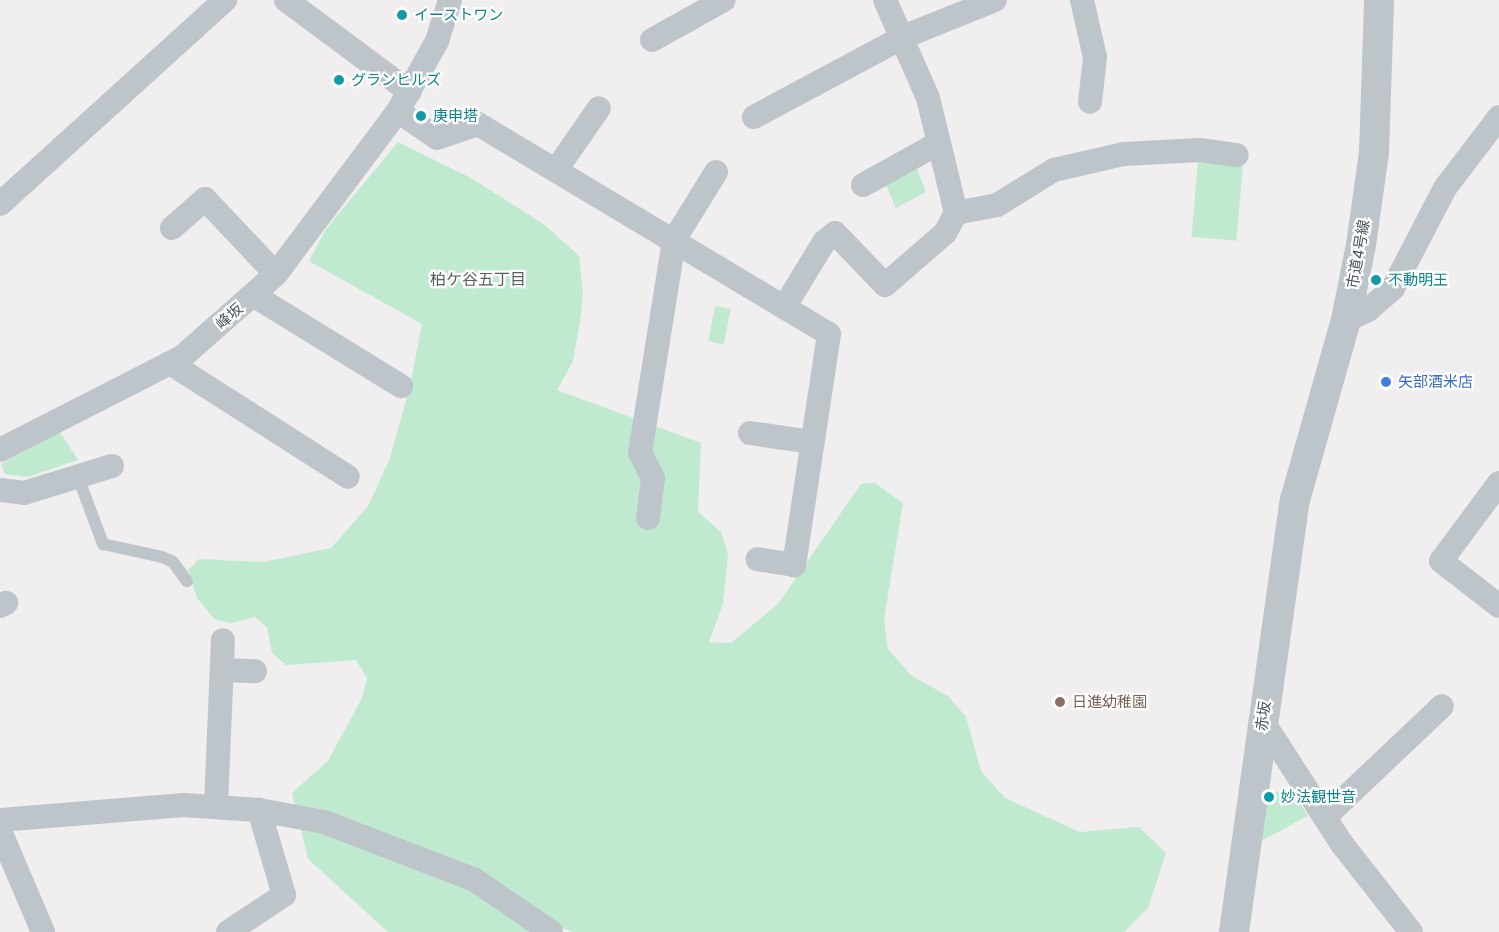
<!DOCTYPE html>
<html>
<head>
<meta charset="utf-8">
<style>
  body { margin:0 }
  #map { position:relative; width:1499px; height:932px; overflow:hidden; background:#f0eeee; font-family:Inter,"Noto Sans JP",sans-serif }
  div>[style] { position:absolute }
  .green>* { inset:0; background:#c0eacf; transform-origin:0 0 }
  .service>* { height:12px; margin:-6px; padding:0 6px; transform-origin:6px; border-radius:6px; background:#bdc5cb }
  .minor>* { height:24px; margin:-12px; padding:0 12px; transform-origin:12px; border-radius:12px; background:#bdc5cb }
  .tertiary>* { height:30px; margin:-15px; padding:0 15px; transform-origin:15px; border-radius:15px; background:#bdc5cb }
  .dots>* { width:16px; height:16px; translate:-50% -50%; box-sizing:border-box; border:3px solid #fff; border-radius:50% }
  span { translate:-50% -50%; white-space:nowrap; text-align:center; line-height:1.15; -webkit-text-stroke:4.5px #fff; paint-order:stroke }
  .culture-label { font-size:15px; color:#0d838f }
  .left { translate:0 -50%; text-align:left }
  .street-label { font-size:15px; color:#485159 }
  .shop-label { font-size:15px; color:#366cbe }
  .education-label { font-size:15px; color:#785e54 }
  .neighbourhood-label { font-size:16px; color:#5b5e62 }
</style>
</head>
<body>
<div id="map">
  <div class="green">
    <i style="clip-path:polygon(398px 142px,471px 178px,545px 225px,579px 256px,583px 294px,580px 322px,573px 361px,557px 390px,701px 443px,698px 512px,721px 532px,728px 554px,723px 604px,709px 642px,731px 643px,778px 604px,861px 484px,875px 483px,903px 503px,884px 620px,888px 649px,912px 676px,948px 696px,966px 717px,981px 771px,1005px 798px,1080px 832px,1139px 827px,1166px 853px,1148px 908px,1124px 932px,573px 932px,554px 925px,540px 932px,388px 932px,308px 859px,292px 793px,328px 761px,362px 698px,367px 678px,356px 660px,286px 665px,272px 653px,267px 627px,255px 617px,231px 623px,214px 619px,197px 598px,188px 570px,199px 559px,263px 562px,331px 548px,368px 506px,390px 458px,410px 386px,422px 324px,309px 261px,326px 229px)"></i>
    <i style="left:1198px;top:162px;width:45px;height:75px;rotate:5deg"></i>
    <i style="clip-path:polygon(917px 168px,926px 192px,896px 208px,886px 185px)"></i>
    <i style="left:715px;top:306px;width:16px;height:36px;rotate:11deg"></i>
    <i style="clip-path:polygon(60px 432px,78px 460px,28px 477px,5px 474px,1px 464px)"></i>
    <i style="clip-path:polygon(1291px 789px,1308px 816px,1259px 842px,1266px 794px)"></i>
  </div>
  <div class="service">
    <i style="left:78px;top:477px;width:72px;rotate:69.5deg"></i>
    <i style="left:103px;top:544px;width:60px;rotate:12.4deg"></i>
    <i style="left:162px;top:557px;width:12px;rotate:24deg"></i>
    <i style="left:173px;top:562px;width:24px;rotate:54deg"></i>
  </div>
  <div class="minor">
    <i style="left:286px;top:0;width:154px;rotate:36.6deg"></i>
    <i style="left:885px;top:0;width:107px;rotate:66.3deg"></i>
    <i style="left:928px;top:98px;width:118px;rotate:76.3deg"></i>
    <i style="left:1082px;top:0;width:58px;rotate:77.2deg"></i>
    <i style="left:1095px;top:57px;width:45px;rotate:96.3deg"></i>
    <i style="left:652px;top:40px;width:82px;rotate:-29.1deg"></i>
    <i style="left:398px;top:111px;width:47px;rotate:34.7deg"></i>
    <i style="left:437px;top:138px;width:43px;rotate:-18.9deg"></i>
    <i style="left:478px;top:124px;width:409px;rotate:30.9deg"></i>
    <i style="left:829px;top:334px;width:234px;rotate:98.6deg"></i>
    <i style="left:794px;top:565px;width:37px;rotate:-171deg"></i>
    <i style="left:754px;top:117px;width:169px;rotate:-28.2deg"></i>
    <i style="left:903px;top:37px;width:99px;rotate:-21.9deg"></i>
    <i style="left:556px;top:170px;width:75px;rotate:-55.3deg"></i>
    <i style="left:863px;top:185px;width:85px;rotate:-29deg"></i>
    <i style="left:0;top:204px;width:304px;rotate:-42.2deg"></i>
    <i style="left:172px;top:228px;width:44px;rotate:-41.3deg"></i>
    <i style="left:205px;top:199px;width:103px;rotate:46.6deg"></i>
    <i style="left:253px;top:295px;width:174px;rotate:31.6deg"></i>
    <i style="left:785px;top:306px;width:75px;rotate:-58.6deg"></i>
    <i style="left:824px;top:242px;width:14px;rotate:-39deg"></i>
    <i style="left:835px;top:233px;width:72px;rotate:46.1deg"></i>
    <i style="left:885px;top:285px;width:79px;rotate:-40.9deg"></i>
    <i style="left:945px;top:233px;width:23px;rotate:-61deg"></i>
    <i style="left:956px;top:213px;width:42px;rotate:-11deg"></i>
    <i style="left:997px;top:205px;width:67px;rotate:-31.6deg"></i>
    <i style="left:1054px;top:170px;width:72px;rotate:-12.9deg"></i>
    <i style="left:1124px;top:154px;width:76px;rotate:-3deg"></i>
    <i style="left:1200px;top:150px;width:37px;rotate:8deg"></i>
    <i style="left:1346px;top:320px;width:24px;rotate:-24deg"></i>
    <i style="left:1368px;top:310px;width:33px;rotate:-41deg"></i>
    <i style="left:1393px;top:288px;width:113px;rotate:-62.5deg"></i>
    <i style="left:1445px;top:188px;width:89px;rotate:-52.7deg"></i>
    <i style="left:170px;top:363px;width:211px;rotate:32.6deg"></i>
    <i style="left:750px;top:433px;width:63px;rotate:8.3deg"></i>
    <i style="left:0;top:450px;width:204px;rotate:-27.1deg"></i>
    <i style="left:182px;top:357px;width:125px;rotate:-41.4deg"></i>
    <i style="left:276px;top:274px;width:204px;rotate:-53.2deg"></i>
    <i style="left:398px;top:111px;width:80px;rotate:-60.9deg"></i>
    <i style="left:437px;top:41px;width:43px;rotate:-72.4deg"></i>
    <i style="left:1499px;top:483px;width:97px;rotate:126.6deg"></i>
    <i style="left:1441px;top:561px;width:73px;rotate:37.8deg"></i>
    <i style="left:0;top:490px;width:24px;rotate:7deg"></i>
    <i style="left:24px;top:493px;width:92px;rotate:-17.1deg"></i>
    <i style="left:648px;top:518px;width:40px;rotate:-82.9deg"></i>
    <i style="left:653px;top:478px;width:28px;rotate:-117deg"></i>
    <i style="left:640px;top:453px;width:216px;rotate:-80.9deg"></i>
    <i style="left:674px;top:240px;width:80px;rotate:-58.3deg"></i>
    <i style="left:0;top:606px;width:7px;rotate:-27deg"></i>
    <i style="left:222px;top:670px;width:33px;rotate:2deg"></i>
    <i style="left:1262px;top:720px;width:148px;rotate:57.2deg"></i>
    <i style="left:1342px;top:844px;width:112px;rotate:51.9deg"></i>
    <i style="left:216px;top:806px;width:166px;rotate:-87.6deg"></i>
    <i style="left:1325px;top:817px;width:161px;rotate:-43.5deg"></i>
    <i style="left:0;top:820px;width:184px;rotate:-4.7deg"></i>
    <i style="left:183px;top:805px;width:76px;rotate:3.8deg"></i>
    <i style="left:259px;top:810px;width:66px;rotate:10.5deg"></i>
    <i style="left:324px;top:822px;width:162px;rotate:21deg"></i>
    <i style="left:475px;top:880px;width:92px;rotate:34.4deg"></i>
    <i style="left:0;top:831px;width:110px;rotate:66.9deg"></i>
    <i style="left:228px;top:932px;width:67px;rotate:-33.5deg"></i>
    <i style="left:284px;top:895px;width:89px;rotate:-106.4deg"></i>
  </div>
  <div class="tertiary">
    <i style="left:1234px;top:932px;width:436px;rotate:-82deg"></i>
    <i style="left:1295px;top:500px;width:187px;rotate:-74.2deg"></i>
    <i style="left:1346px;top:320px;width:76px;rotate:-78.7deg"></i>
    <i style="left:1361px;top:245px;width:93px;rotate:-82deg"></i>
    <i style="left:1374px;top:153px;width:153px;rotate:-88.1deg"></i>
  </div>
  <div class="dots">
    <i style="left:402px;top:15px;background:#0f9aa8"></i>
    <i style="left:339px;top:80px;background:#0f9aa8"></i>
    <i style="left:421px;top:116px;background:#0f9aa8"></i>
    <i style="left:1376px;top:280px;background:#0f9aa8"></i>
    <i style="left:1386px;top:382px;background:#3f7fe0"></i>
    <i style="left:1060px;top:702px;background:#8d6e63"></i>
    <i style="left:1269px;top:797px;background:#0f9aa8"></i>
  </div>
  <div class="culture-label">
    <span class="left" style="left:414px;top:15px">イーストワン</span>
    <span class="left" style="left:351px;top:80px">グランヒルズ</span>
    <span class="left" style="left:433px;top:116px">庚申塔</span>
    <span class="left" style="left:1388px;top:280px">不動明王</span>
    <span class="left" style="left:1281px;top:797px">妙法観世音</span>
  </div>
  <div class="street-label">
    <span style="left:1358px;top:254px;rotate:-80deg">市道4号線</span>
    <span style="left:229px;top:316px;rotate:-41deg">峰坂</span>
    <span style="left:1263px;top:716px;rotate:-82deg">赤坂</span>
  </div>
  <div class="shop-label">
    <span class="left" style="left:1398px;top:382px">矢部酒米店</span>
  </div>
  <div class="education-label">
    <span class="left" style="left:1072px;top:702px">日進幼稚園</span>
  </div>
  <div class="neighbourhood-label">
    <span style="left:478px;top:279px">柏ケ谷五丁目</span>
  </div>
</div>
</body>
</html>
